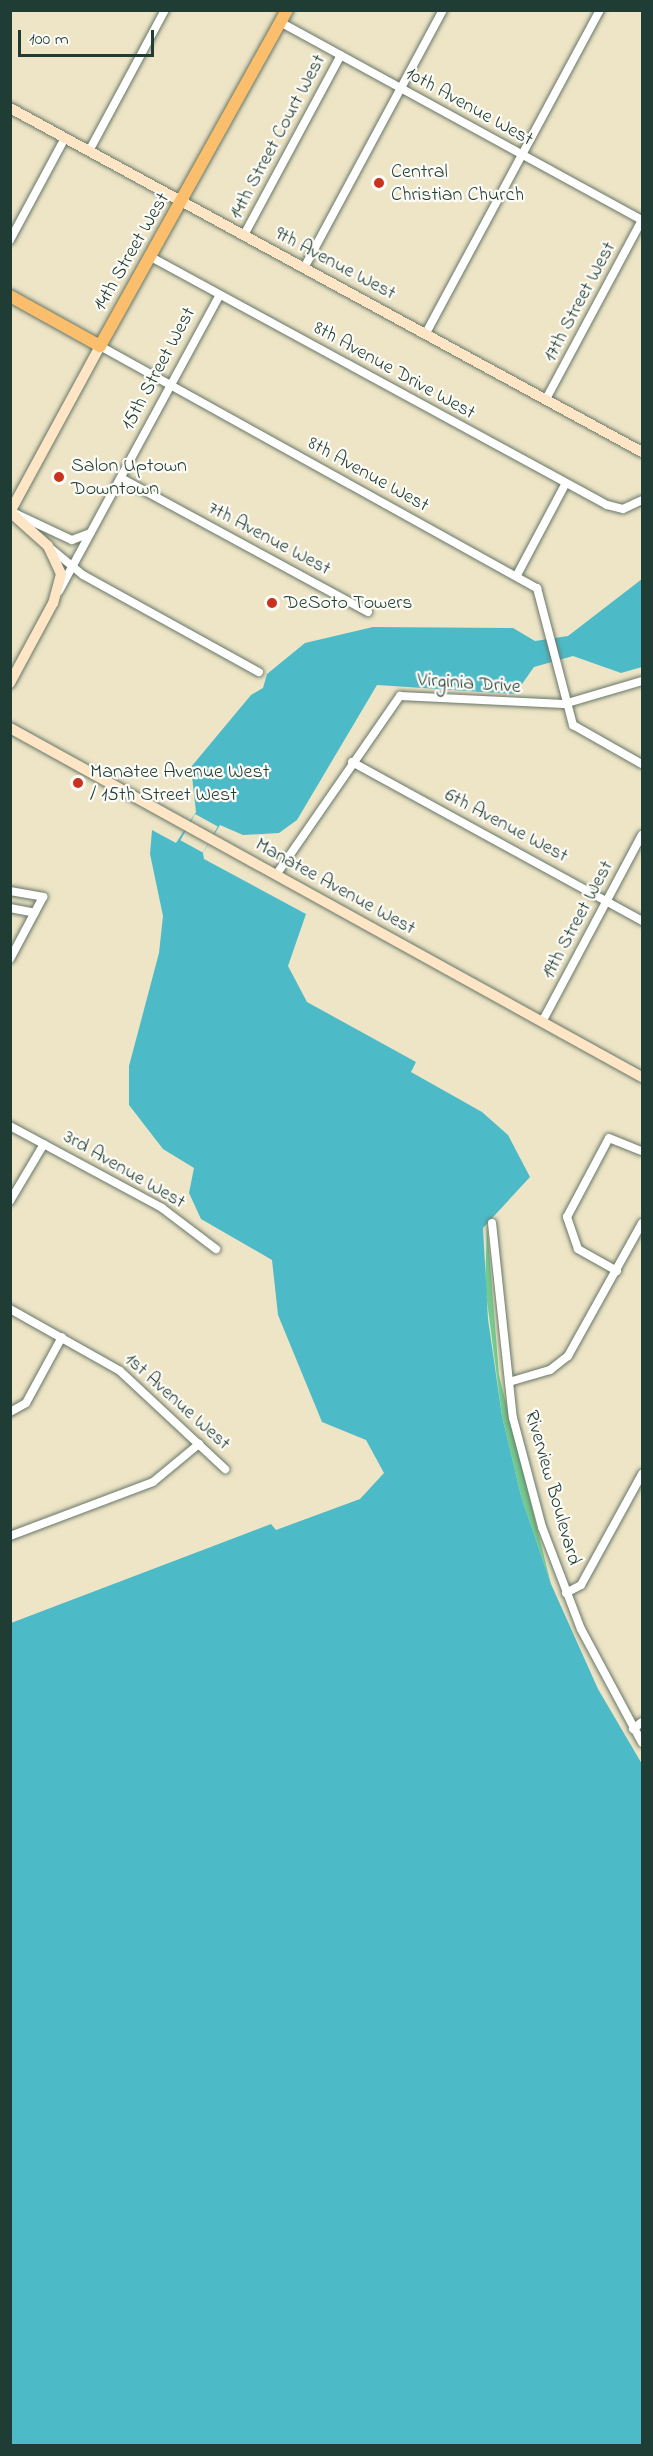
<!DOCTYPE html>
<html>
<head>
<meta charset="utf-8">
<style>
  body { margin:0 }
  #map { position:relative; width:653px; height:2456px; overflow:hidden; background:#eee5c7; font-family:"Indie Flower",sans-serif }
  div>[style] { position:absolute }
  .green>* { inset:0; background:#75cb90 }
  .water>* { inset:0; background:#4dbbc7 }
  .pier>* { inset:0; background:#eee5c7; transform-origin:0 0 }
  .roads { filter:drop-shadow(0 0 2px #677867) drop-shadow(0 0 2px #677867) }
  .street>* { height:8px; margin:-4px; padding:0 4px; transform-origin:4px; border-radius:4px; background:#fff }
  .secondary>* { height:10px; margin:-5px; padding:0 5px; transform-origin:5px; border-radius:5px; background:#fde5c5 }
  .primary>* { height:12px; margin:-6px; padding:0 6px; transform-origin:6px; border-radius:6px; background:#fabe6d }
  .dots>* { width:16px; height:16px; translate:-50% -50%; box-sizing:border-box; border:3px solid #fdfcf7; border-radius:50% }
  span { translate:-50% -50%; white-space:nowrap; text-align:center; line-height:1.15; -webkit-text-stroke:4.5px #fdfcf7; paint-order:stroke }
  .street-label { font-size:20px; color:#1f3d34 }
  .poi-label { font-size:20px; color:#1f3d34 }
  .left { translate:0 -50%; text-align:left }
  .frame { position:absolute; inset:0; border:12px solid #1f3d34; pointer-events:none }
  .scale { position:absolute; left:18px; top:30px; width:136px; height:27px; box-sizing:border-box; border:3px solid #1f3d34; border-top:0; padding-left:8px; font-size:18px; line-height:21px; white-space:nowrap; color:#1f3d34; -webkit-text-stroke:4px #fdfcf7; paint-order:stroke }
</style>
</head>
<body>
<div id="map">
  <div class="green">
    <i style="clip-path:polygon(487px 1225px,499px 1375px,551px 1584px,521px 1496px,502px 1416px,485px 1286px)"></i>
  </div>
  <div class="water">
    <i style="clip-path:polygon(642px 579px,642px 667px,621px 673px,573px 656px,534px 667px,515px 694px,377px 685px,297px 820px,279px 833px,243px 835px,220px 825px,203px 853px,204px 859px,306px 914px,288px 966px,307px 1002px,416px 1062px,411px 1072px,482px 1112px,508px 1135px,530px 1177px,483px 1228px,488px 1319px,502px 1416px,521px 1496px,551px 1584px,598px 1689px,642px 1764px,642px 2445px,11px 2446px,11px 1623px,271px 1524px,276px 1530px,360px 1499px,384px 1473px,366px 1440px,322px 1422px,278px 1315px,272px 1260px,201px 1219px,189px 1193px,194px 1168px,163px 1149px,129px 1105px,129px 1066px,159px 953px,163px 916px,150px 854px,152px 830px,176px 843px,196px 812px,191px 767px,251px 695px,263px 688px,267px 674px,305px 643px,373px 627px,513px 628px,535px 641px,568px 636px)"></i>
  </div>
  <div class="pier">
    <i style="left:195px;top:814px;width:26px;height:30px;rotate:29deg"></i>
  </div>
  <div class="roads">
    <div class="street">
      <i style="left:280px;top:22px;width:413px;rotate:28.7deg"></i>
      <i style="left:89px;top:151px;width:160px;rotate:-61.7deg"></i>
      <i style="left:244px;top:235px;width:204px;rotate:-61.7deg"></i>
      <i style="left:10px;top:240px;width:116px;rotate:-61.7deg"></i>
      <i style="left:151px;top:257px;width:519px;rotate:28.54deg"></i>
      <i style="left:607px;top:505px;width:16px;rotate:14deg"></i>
      <i style="left:623px;top:509px;width:21px;rotate:-25deg"></i>
      <i style="left:304px;top:268px;width:293px;rotate:-61.7deg"></i>
      <i style="left:426px;top:333px;width:367px;rotate:-61.7deg"></i>
      <i style="left:100px;top:346px;width:500px;rotate:29deg"></i>
      <i style="left:537px;top:588px;width:142px;rotate:75.3deg"></i>
      <i style="left:573px;top:725px;width:79px;rotate:29.5deg"></i>
      <i style="left:546px;top:399px;width:203px;rotate:-61.8deg"></i>
      <i style="left:121px;top:478px;width:281px;rotate:28.5deg"></i>
      <i style="left:14px;top:513px;width:64px;rotate:25deg"></i>
      <i style="left:72px;top:540px;width:19px;rotate:-21deg"></i>
      <i style="left:49px;top:547px;width:44px;rotate:39.5deg"></i>
      <i style="left:83px;top:575px;width:201px;rotate:28.9deg"></i>
      <i style="left:517px;top:575px;width:104px;rotate:-62deg"></i>
      <i style="left:59px;top:591px;width:337px;rotate:-61.5deg"></i>
      <i style="left:352px;top:762px;width:331px;rotate:28.7deg"></i>
      <i style="left:276px;top:875px;width:218px;rotate:-55.3deg"></i>
      <i style="left:400px;top:696px;width:164px;rotate:2.8deg"></i>
      <i style="left:564px;top:704px;width:81px;rotate:-16.4deg"></i>
      <i style="left:10px;top:891px;width:34px;rotate:10deg"></i>
      <i style="left:43px;top:897px;width:70px;rotate:118deg"></i>
      <i style="left:10px;top:908px;width:25px;rotate:11deg"></i>
      <i style="left:542px;top:1022px;width:212px;rotate:-61.9deg"></i>
      <i style="left:10px;top:1126px;width:173px;rotate:28.3deg"></i>
      <i style="left:162px;top:1208px;width:68px;rotate:37.2deg"></i>
      <i style="left:10px;top:1201px;width:66px;rotate:-59.2deg"></i>
      <i style="left:492px;top:1223px;width:196px;rotate:83.9deg"></i>
      <i style="left:513px;top:1418px;width:113px;rotate:75.1deg"></i>
      <i style="left:542px;top:1527px;width:109px;rotate:69.1deg"></i>
      <i style="left:581px;top:1629px;width:129px;rotate:61.8deg"></i>
      <i style="left:617px;top:1271px;width:45px;rotate:-150.6deg"></i>
      <i style="left:578px;top:1249px;width:34px;rotate:-109deg"></i>
      <i style="left:567px;top:1217px;width:89px;rotate:-62deg"></i>
      <i style="left:609px;top:1138px;width:35px;rotate:22deg"></i>
      <i style="left:10px;top:1309px;width:126px;rotate:29.4deg"></i>
      <i style="left:120px;top:1371px;width:144px;rotate:43deg"></i>
      <i style="left:509px;top:1382px;width:43px;rotate:-16.3deg"></i>
      <i style="left:550px;top:1370px;width:23px;rotate:-38deg"></i>
      <i style="left:568px;top:1356px;width:152px;rotate:-60.9deg"></i>
      <i style="left:10px;top:1412px;width:18px;rotate:-29deg"></i>
      <i style="left:26px;top:1403px;width:75px;rotate:-61.4deg"></i>
      <i style="left:10px;top:1536px;width:153px;rotate:-20.7deg"></i>
      <i style="left:153px;top:1482px;width:60px;rotate:-39.6deg"></i>
      <i style="left:566px;top:1593px;width:17px;rotate:-28deg"></i>
      <i style="left:581px;top:1585px;width:127px;rotate:-61.2deg"></i>
      <i style="left:633px;top:1729px;width:11px;rotate:-38deg"></i>
    </div>
    <div class="secondary">
      <i style="left:10px;top:108px;width:720px;rotate:28.56deg"></i>
      <i style="left:10px;top:512px;width:51px;rotate:41.8deg"></i>
      <i style="left:48px;top:546px;width:31px;rotate:65deg"></i>
      <i style="left:61px;top:574px;width:30px;rotate:105deg"></i>
      <i style="left:53px;top:603px;width:91px;rotate:118.3deg"></i>
      <i style="left:10px;top:512px;width:189px;rotate:-61.5deg"></i>
      <i style="left:10px;top:728px;width:722px;rotate:28.91deg"></i>
    </div>
    <div class="primary">
      <i style="left:10px;top:296px;width:103px;rotate:29.1deg"></i>
      <i style="left:100px;top:346px;width:385px;rotate:-60.9deg"></i>
    </div>
  </div>
  <div class="dots">
    <i style="left:379px;top:183px;background:#c8321e"></i>
    <i style="left:59px;top:477px;background:#c8321e"></i>
    <i style="left:272px;top:603px;background:#c8321e"></i>
    <i style="left:78px;top:783px;background:#c8321e"></i>
  </div>
  <div class="street-label">
    <span style="left:469px;top:107px;rotate:29deg">10th Avenue West</span>
    <span style="left:278px;top:137px;rotate:-62deg">14th Street Court West</span>
    <span style="left:132px;top:252px;rotate:-60deg">14th Street West</span>
    <span style="left:335px;top:264px;rotate:28deg">9th Avenue West</span>
    <span style="left:580px;top:302px;rotate:-62deg">17th Street West</span>
    <span style="left:159px;top:369px;rotate:-62deg">15th Street West</span>
    <span style="left:394px;top:371px;rotate:29deg">8th Avenue Drive West</span>
    <span style="left:368px;top:475px;rotate:29deg">8th Avenue West</span>
    <span style="left:269px;top:539px;rotate:28deg">7th Avenue West</span>
    <span style="left:469px;top:684px;rotate:4deg">Virginia Drive</span>
    <span style="left:506px;top:826px;rotate:28deg">6th Avenue West</span>
    <span style="left:335px;top:887px;rotate:29deg">Manatee Avenue West</span>
    <span style="left:578px;top:920px;rotate:-62deg">19th Street West</span>
    <span style="left:124px;top:1170px;rotate:30deg">3rd Avenue West</span>
    <span style="left:177px;top:1402px;rotate:42deg">1st Avenue West</span>
    <span style="left:552px;top:1488px;rotate:74deg">Riverview Boulevard</span>
  </div>
  <div class="poi-label">
    <span class="left" style="left:391px;top:184px">Central<br>Christian Church</span>
    <span class="left" style="left:71px;top:478px">Salon Uptown<br>Downtown</span>
    <span class="left" style="left:284px;top:603px">DeSoto Towers</span>
    <span class="left" style="left:90px;top:784px">Manatee Avenue West<br>/ 15th Street West</span>
  </div>
  <div class="frame"></div>
  <div class="scale">100 m</div>
</div>
</body>
</html>
